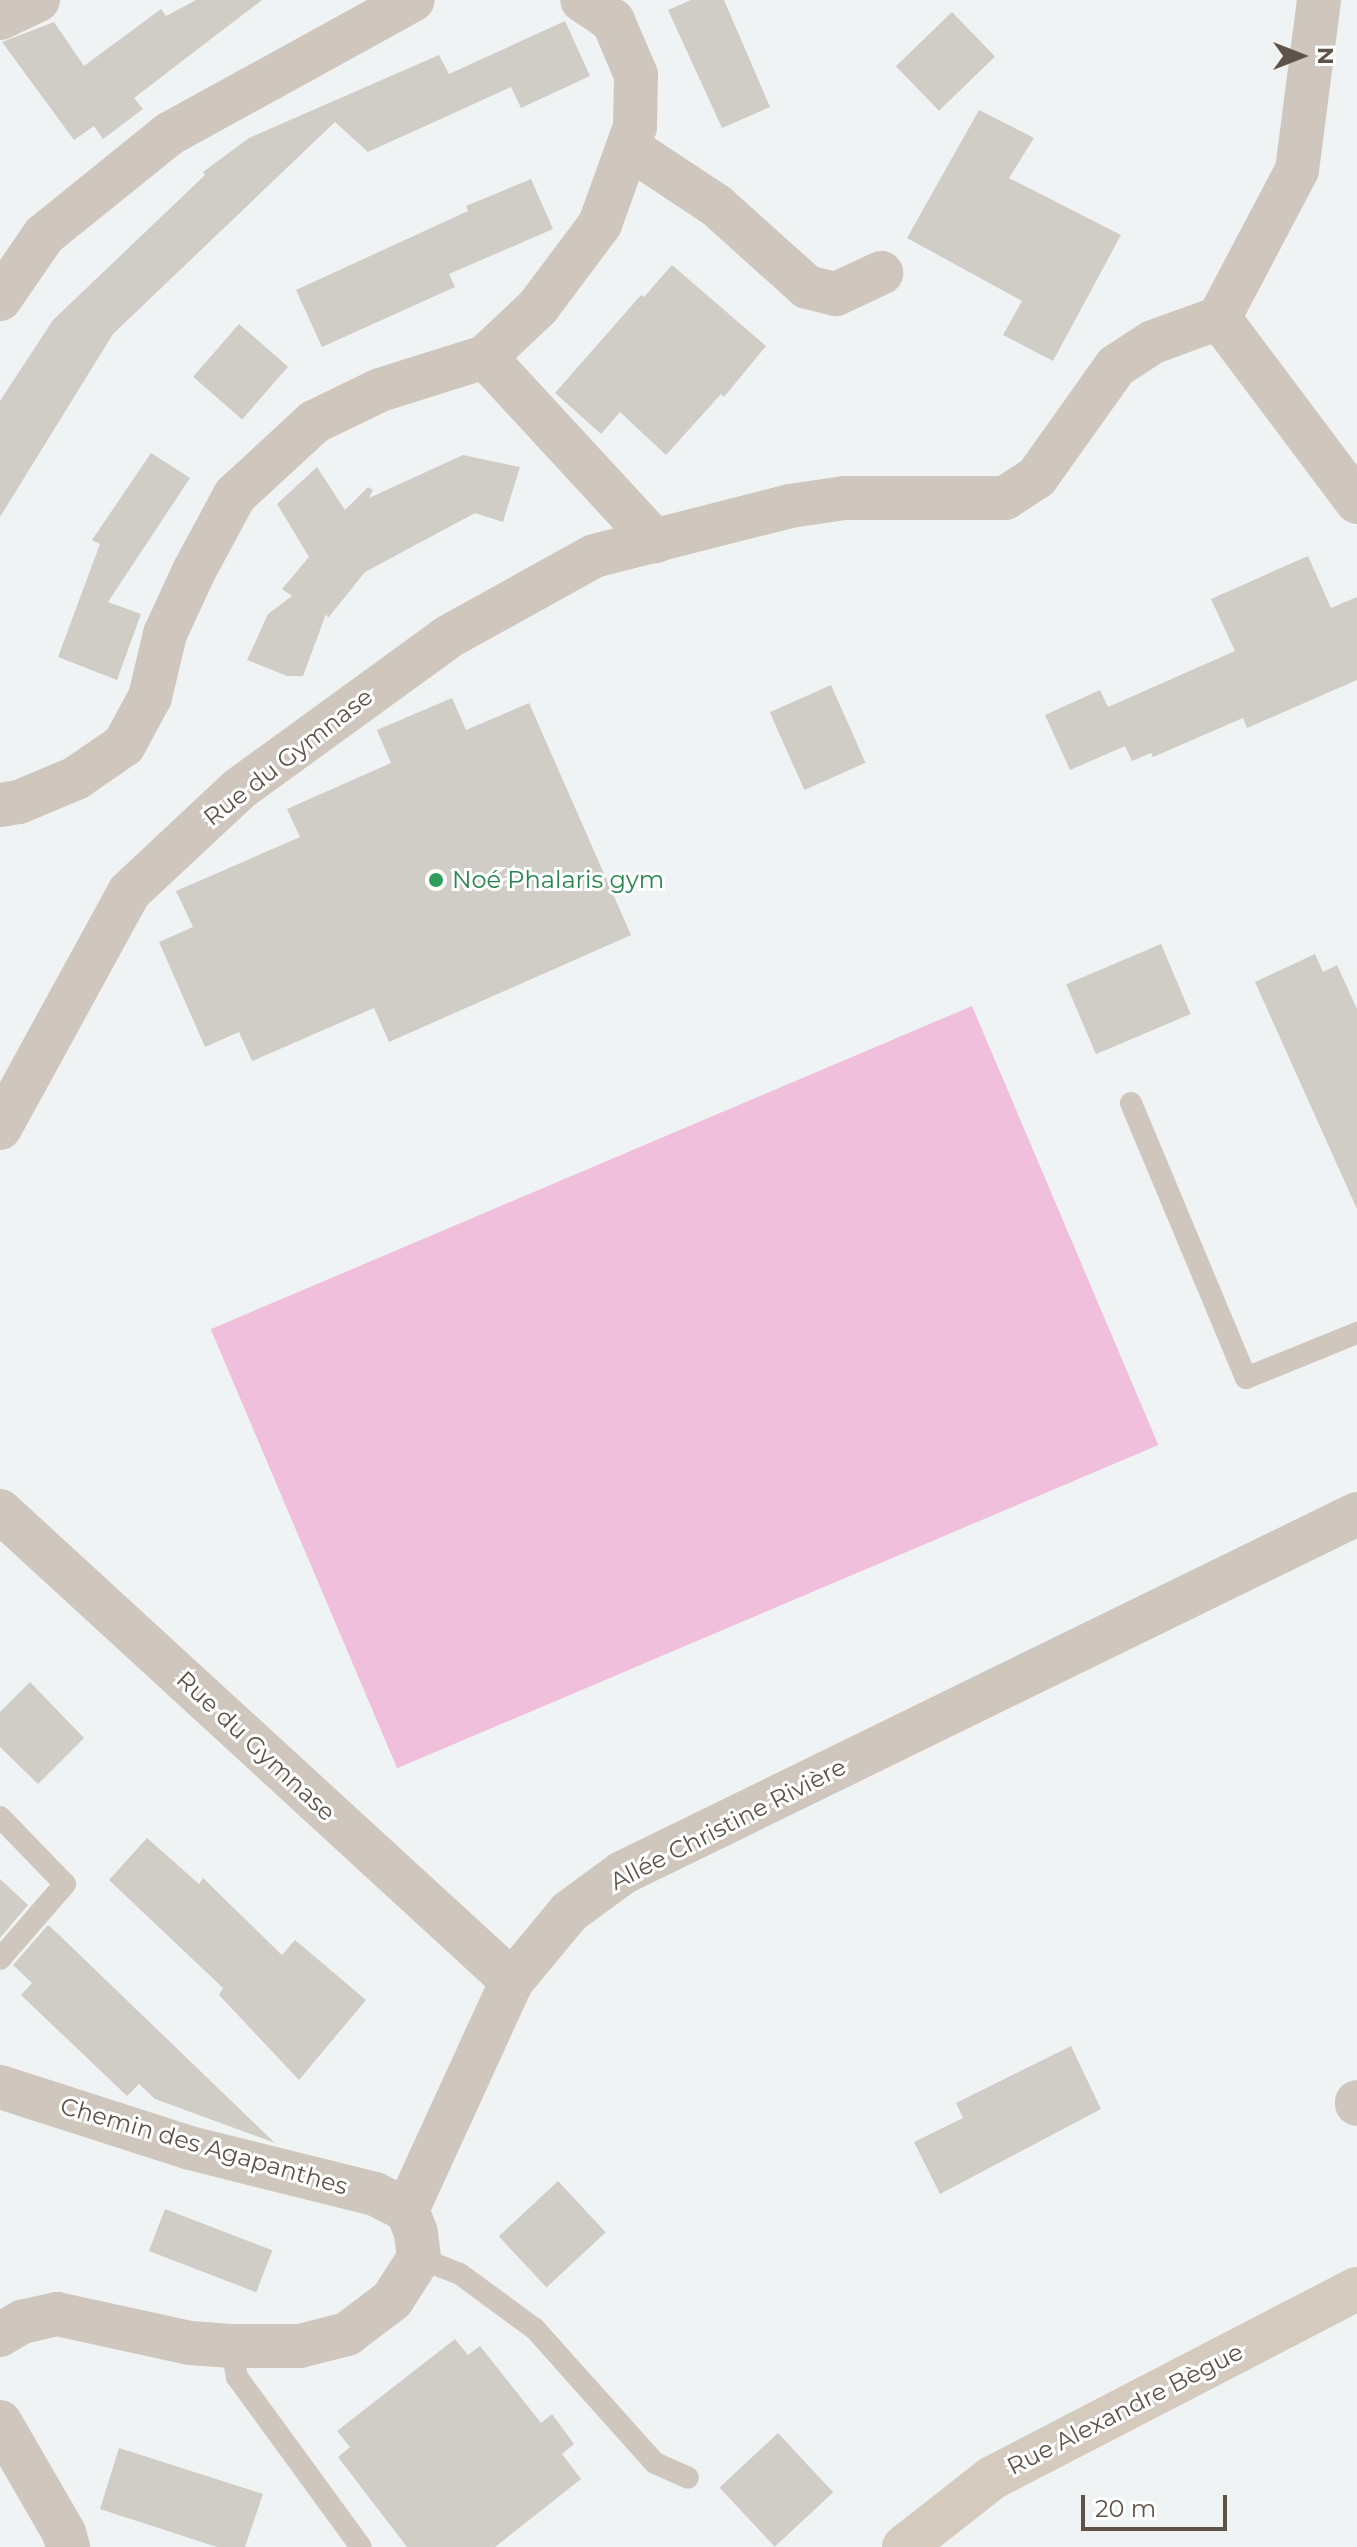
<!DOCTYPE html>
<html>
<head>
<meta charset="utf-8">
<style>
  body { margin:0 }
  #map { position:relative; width:1357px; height:2547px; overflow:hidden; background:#f0f3f3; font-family:Montserrat,sans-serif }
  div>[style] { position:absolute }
  .green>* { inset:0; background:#f0bfdc; transform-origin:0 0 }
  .building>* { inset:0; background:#d0cdc7; transform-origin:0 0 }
  .service>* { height:22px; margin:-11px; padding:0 11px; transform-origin:11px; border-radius:11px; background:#cfc7be }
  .minor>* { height:44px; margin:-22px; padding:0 22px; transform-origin:22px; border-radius:22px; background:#cfc7be }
  .secondary>* { height:44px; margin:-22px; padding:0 22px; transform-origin:22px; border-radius:22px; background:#d4cabe }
  .dots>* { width:22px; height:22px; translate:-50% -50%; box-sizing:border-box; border:4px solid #fff; border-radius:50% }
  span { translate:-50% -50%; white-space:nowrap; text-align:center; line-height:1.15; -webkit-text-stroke:6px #fff; paint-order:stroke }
  .street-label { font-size:24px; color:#5e5348 }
  .leisure-label { font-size:24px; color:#27864d }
  .left { translate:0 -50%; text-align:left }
  .north { position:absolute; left:1261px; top:16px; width:80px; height:80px; -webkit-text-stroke:6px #fff; paint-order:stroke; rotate:90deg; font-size:22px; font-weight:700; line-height:32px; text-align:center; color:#5e5348 }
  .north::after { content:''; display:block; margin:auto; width:28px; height:36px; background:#5e5348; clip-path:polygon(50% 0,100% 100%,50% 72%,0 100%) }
  .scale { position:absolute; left:1081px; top:2495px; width:146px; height:36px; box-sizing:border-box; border:4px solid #5e5348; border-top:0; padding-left:10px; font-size:24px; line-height:28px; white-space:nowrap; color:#5e5348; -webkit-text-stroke:6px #fff; paint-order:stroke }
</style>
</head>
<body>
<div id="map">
  <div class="green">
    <i style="left:972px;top:1006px;width:477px;height:827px;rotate:67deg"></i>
  </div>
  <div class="building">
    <i style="clip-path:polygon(196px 0,262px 0,134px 98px,143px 109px,103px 139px,94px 126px,74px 140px,2px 42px,54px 22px,84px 66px,161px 9px,166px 16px)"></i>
    <i style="clip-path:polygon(691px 0,724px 0,770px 107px,722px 128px,668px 10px)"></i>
    <i style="left:952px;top:12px;width:62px;height:78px;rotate:46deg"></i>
    <i style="clip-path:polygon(565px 21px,590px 76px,521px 108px,511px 87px,368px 152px,335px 122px,113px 334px,0 517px,0 401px,53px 320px,205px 175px,203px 172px,249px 138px,439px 55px,449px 74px)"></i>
    <i style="clip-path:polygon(979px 110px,1034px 138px,1009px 178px,1121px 235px,1053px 361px,1003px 335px,1022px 301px,907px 238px)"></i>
    <i style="clip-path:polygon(531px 179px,553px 229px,449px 274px,455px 287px,322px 347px,296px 290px,468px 211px,466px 206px)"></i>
    <i style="clip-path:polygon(672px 265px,766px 346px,724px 397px,721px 394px,666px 455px,620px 412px,601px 434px,555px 393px,641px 295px,644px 297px)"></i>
    <i style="left:239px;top:324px;width:65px;height:70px;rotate:41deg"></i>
    <i style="clip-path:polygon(151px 453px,190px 478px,108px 602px,141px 614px,117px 680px,58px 657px,100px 544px,92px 540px)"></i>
    <i style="clip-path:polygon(463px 455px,520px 467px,503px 522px,475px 513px,365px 572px,328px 618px,326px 614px,303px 676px,287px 676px,247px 660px,268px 614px,292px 596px,282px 589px,309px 557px,277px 504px,317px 467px,345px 510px,368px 487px,373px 490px,369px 498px)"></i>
    <i style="clip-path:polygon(1308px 556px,1331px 608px,1357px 597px,1357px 680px,1247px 728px,1243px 718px,1153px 757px,1151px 753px,1132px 761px,1125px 746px,1070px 770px,1045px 715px,1100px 690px,1108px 707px,1235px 651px,1211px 599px)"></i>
    <i style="left:831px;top:685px;width:85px;height:67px;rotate:66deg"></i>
    <i style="clip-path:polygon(452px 698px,466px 730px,529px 703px,631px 935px,389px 1042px,374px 1008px,252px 1061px,239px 1032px,205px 1047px,159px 942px,193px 927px,176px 891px,300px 837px,287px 809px,391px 763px,377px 730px)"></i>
    <i style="left:1161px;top:944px;width:76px;height:103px;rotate:67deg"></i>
    <i style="clip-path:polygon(1315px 954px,1323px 972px,1337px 965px,1357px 1009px,1357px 1209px,1255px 982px)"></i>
    <i style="clip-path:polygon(30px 1682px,84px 1738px,38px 1784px,0 1747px,0 1712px)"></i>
    <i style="clip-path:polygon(147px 1838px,199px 1884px,203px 1878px,282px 1955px,295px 1940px,366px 2000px,299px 2080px,219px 1995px,223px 1988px,109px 1880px)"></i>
    <i style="clip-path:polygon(0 1879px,28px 1905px,0 1938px)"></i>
    <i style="clip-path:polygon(48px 1925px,56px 1932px,275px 2143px,155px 2099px,139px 2084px,127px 2096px,21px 1995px,32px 1983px,13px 1965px)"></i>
    <i style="clip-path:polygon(1071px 2046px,1101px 2109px,940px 2194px,914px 2142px,963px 2118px,956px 2103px)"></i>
    <i style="left:558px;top:2181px;width:70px;height:81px;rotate:47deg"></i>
    <i style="left:165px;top:2209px;width:115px;height:45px;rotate:21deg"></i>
    <i style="clip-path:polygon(455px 2339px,468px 2355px,480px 2346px,541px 2423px,552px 2414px,574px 2444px,562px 2454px,581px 2479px,495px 2547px,407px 2547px,338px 2457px,350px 2447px,337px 2431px)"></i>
    <i style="left:778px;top:2433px;width:81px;height:80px;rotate:47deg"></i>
    <i style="clip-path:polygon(119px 2448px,263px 2494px,245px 2547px,217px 2547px,100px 2509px)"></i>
  </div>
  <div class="service">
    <i style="left:1131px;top:1103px;width:298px;rotate:67.3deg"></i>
    <i style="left:1246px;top:1378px;width:120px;rotate:-22.1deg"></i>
    <i style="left:0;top:1817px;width:93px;rotate:45.9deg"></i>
    <i style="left:65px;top:1884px;width:99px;rotate:130.9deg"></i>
    <i style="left:419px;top:2258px;width:44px;rotate:21.3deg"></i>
    <i style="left:460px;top:2274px;width:93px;rotate:36.3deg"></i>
    <i style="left:535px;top:2329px;width:180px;rotate:48.2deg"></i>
    <i style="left:655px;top:2463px;width:36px;rotate:24deg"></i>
    <i style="left:231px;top:2346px;width:32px;rotate:79deg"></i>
    <i style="left:237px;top:2377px;width:210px;rotate:53.9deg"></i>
  </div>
  <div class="minor">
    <i style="left:0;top:18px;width:42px;rotate:-25.3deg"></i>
    <i style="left:628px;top:147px;width:107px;rotate:33.5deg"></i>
    <i style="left:717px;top:206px;width:121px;rotate:42deg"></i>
    <i style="left:807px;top:287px;width:30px;rotate:14deg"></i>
    <i style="left:836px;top:294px;width:50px;rotate:-25deg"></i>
    <i style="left:0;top:299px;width:78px;rotate:-55.5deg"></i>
    <i style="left:44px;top:235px;width:161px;rotate:-38.9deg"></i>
    <i style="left:169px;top:134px;width:278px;rotate:-28.8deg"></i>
    <i style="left:1219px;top:318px;width:167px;rotate:-62.2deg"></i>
    <i style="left:1297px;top:170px;width:171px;rotate:-82.6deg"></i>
    <i style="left:1219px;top:318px;width:230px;rotate:53.1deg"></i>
    <i style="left:485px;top:357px;width:251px;rotate:47.3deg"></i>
    <i style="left:0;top:805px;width:19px;rotate:-9deg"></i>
    <i style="left:19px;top:802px;width:62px;rotate:-22.8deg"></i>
    <i style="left:76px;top:778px;width:58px;rotate:-34.5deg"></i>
    <i style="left:124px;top:745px;width:55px;rotate:-61.6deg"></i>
    <i style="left:150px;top:697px;width:65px;rotate:-76.6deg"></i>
    <i style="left:165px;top:634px;width:69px;rotate:-65.3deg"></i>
    <i style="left:194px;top:571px;width:86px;rotate:-61.7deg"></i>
    <i style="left:235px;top:495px;width:108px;rotate:-42.7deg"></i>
    <i style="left:314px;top:422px;width:73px;rotate:-25.9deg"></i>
    <i style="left:380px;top:390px;width:110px;rotate:-17.4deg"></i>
    <i style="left:485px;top:357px;width:73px;rotate:-43.3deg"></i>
    <i style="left:538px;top:307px;width:104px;rotate:-53.2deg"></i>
    <i style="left:600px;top:224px;width:103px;rotate:-70.2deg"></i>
    <i style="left:635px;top:127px;width:52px;rotate:-88.9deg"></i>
    <i style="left:636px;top:75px;width:59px;rotate:-113.1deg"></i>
    <i style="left:613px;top:21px;width:37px;rotate:-146deg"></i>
    <i style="left:0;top:1128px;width:269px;rotate:-61.3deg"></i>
    <i style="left:129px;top:892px;width:151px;rotate:-43.1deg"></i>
    <i style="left:239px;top:789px;width:258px;rotate:-36deg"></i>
    <i style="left:448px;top:637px;width:167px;rotate:-29deg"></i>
    <i style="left:594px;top:556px;width:202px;rotate:-14.3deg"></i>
    <i style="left:790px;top:506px;width:55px;rotate:-8.4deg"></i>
    <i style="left:844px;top:498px;width:161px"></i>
    <i style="left:1005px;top:498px;width:38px;rotate:-33deg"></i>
    <i style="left:1037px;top:477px;width:136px;rotate:-54.6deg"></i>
    <i style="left:1116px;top:366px;width:44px;rotate:-33deg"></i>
    <i style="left:1153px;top:342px;width:70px;rotate:-20deg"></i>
    <i style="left:0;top:1511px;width:695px;rotate:42.55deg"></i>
    <i style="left:0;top:2087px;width:200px;rotate:17.8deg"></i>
    <i style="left:190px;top:2148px;width:191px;rotate:14deg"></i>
    <i style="left:375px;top:2194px;width:36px;rotate:27deg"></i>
    <i style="left:1357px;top:2102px;width:2px;rotate:90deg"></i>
    <i style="left:0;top:2335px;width:26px;rotate:-31deg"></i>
    <i style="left:22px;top:2322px;width:36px;rotate:-13deg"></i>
    <i style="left:57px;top:2314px;width:136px;rotate:12.3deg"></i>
    <i style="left:190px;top:2343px;width:41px;rotate:4.2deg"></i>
    <i style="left:231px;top:2346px;width:69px"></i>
    <i style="left:300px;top:2346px;width:49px;rotate:-14.3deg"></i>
    <i style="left:347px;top:2334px;width:56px;rotate:-37.1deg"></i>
    <i style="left:392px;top:2300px;width:50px;rotate:-57.3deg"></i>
    <i style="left:419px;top:2258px;width:25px;rotate:-97deg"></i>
    <i style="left:416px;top:2233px;width:25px;rotate:-111deg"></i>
    <i style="left:407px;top:2210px;width:252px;rotate:-65.4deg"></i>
    <i style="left:512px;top:1981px;width:89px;rotate:-50.4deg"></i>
    <i style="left:569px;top:1912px;width:66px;rotate:-36.3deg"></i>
    <i style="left:622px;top:1873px;width:818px;rotate:-26.03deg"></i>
    <i style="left:0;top:2422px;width:128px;rotate:60deg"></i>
    <i style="left:64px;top:2533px;width:15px;rotate:74deg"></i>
  </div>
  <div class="secondary">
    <i style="left:904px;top:2547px;width:112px;rotate:-38.1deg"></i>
    <i style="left:992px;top:2478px;width:411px;rotate:-27.4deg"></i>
  </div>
  <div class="dots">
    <i style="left:436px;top:880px;background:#2e9e5b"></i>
  </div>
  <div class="street-label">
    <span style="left:288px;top:757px;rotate:-38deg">Rue du Gymnase</span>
    <span style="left:256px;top:1746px;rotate:43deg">Rue du Gymnase</span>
    <span style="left:728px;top:1824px;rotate:-27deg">Allée Christine Rivière</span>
    <span style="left:204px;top:2146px;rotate:16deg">Chemin des Agapanthes</span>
    <span style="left:1125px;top:2409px;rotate:-27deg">Rue Alexandre Bègue</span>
  </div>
  <div class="leisure-label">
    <span class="left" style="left:452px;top:880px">Noé Phalaris gym</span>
  </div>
  <div class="north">N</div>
  <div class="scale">20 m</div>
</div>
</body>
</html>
